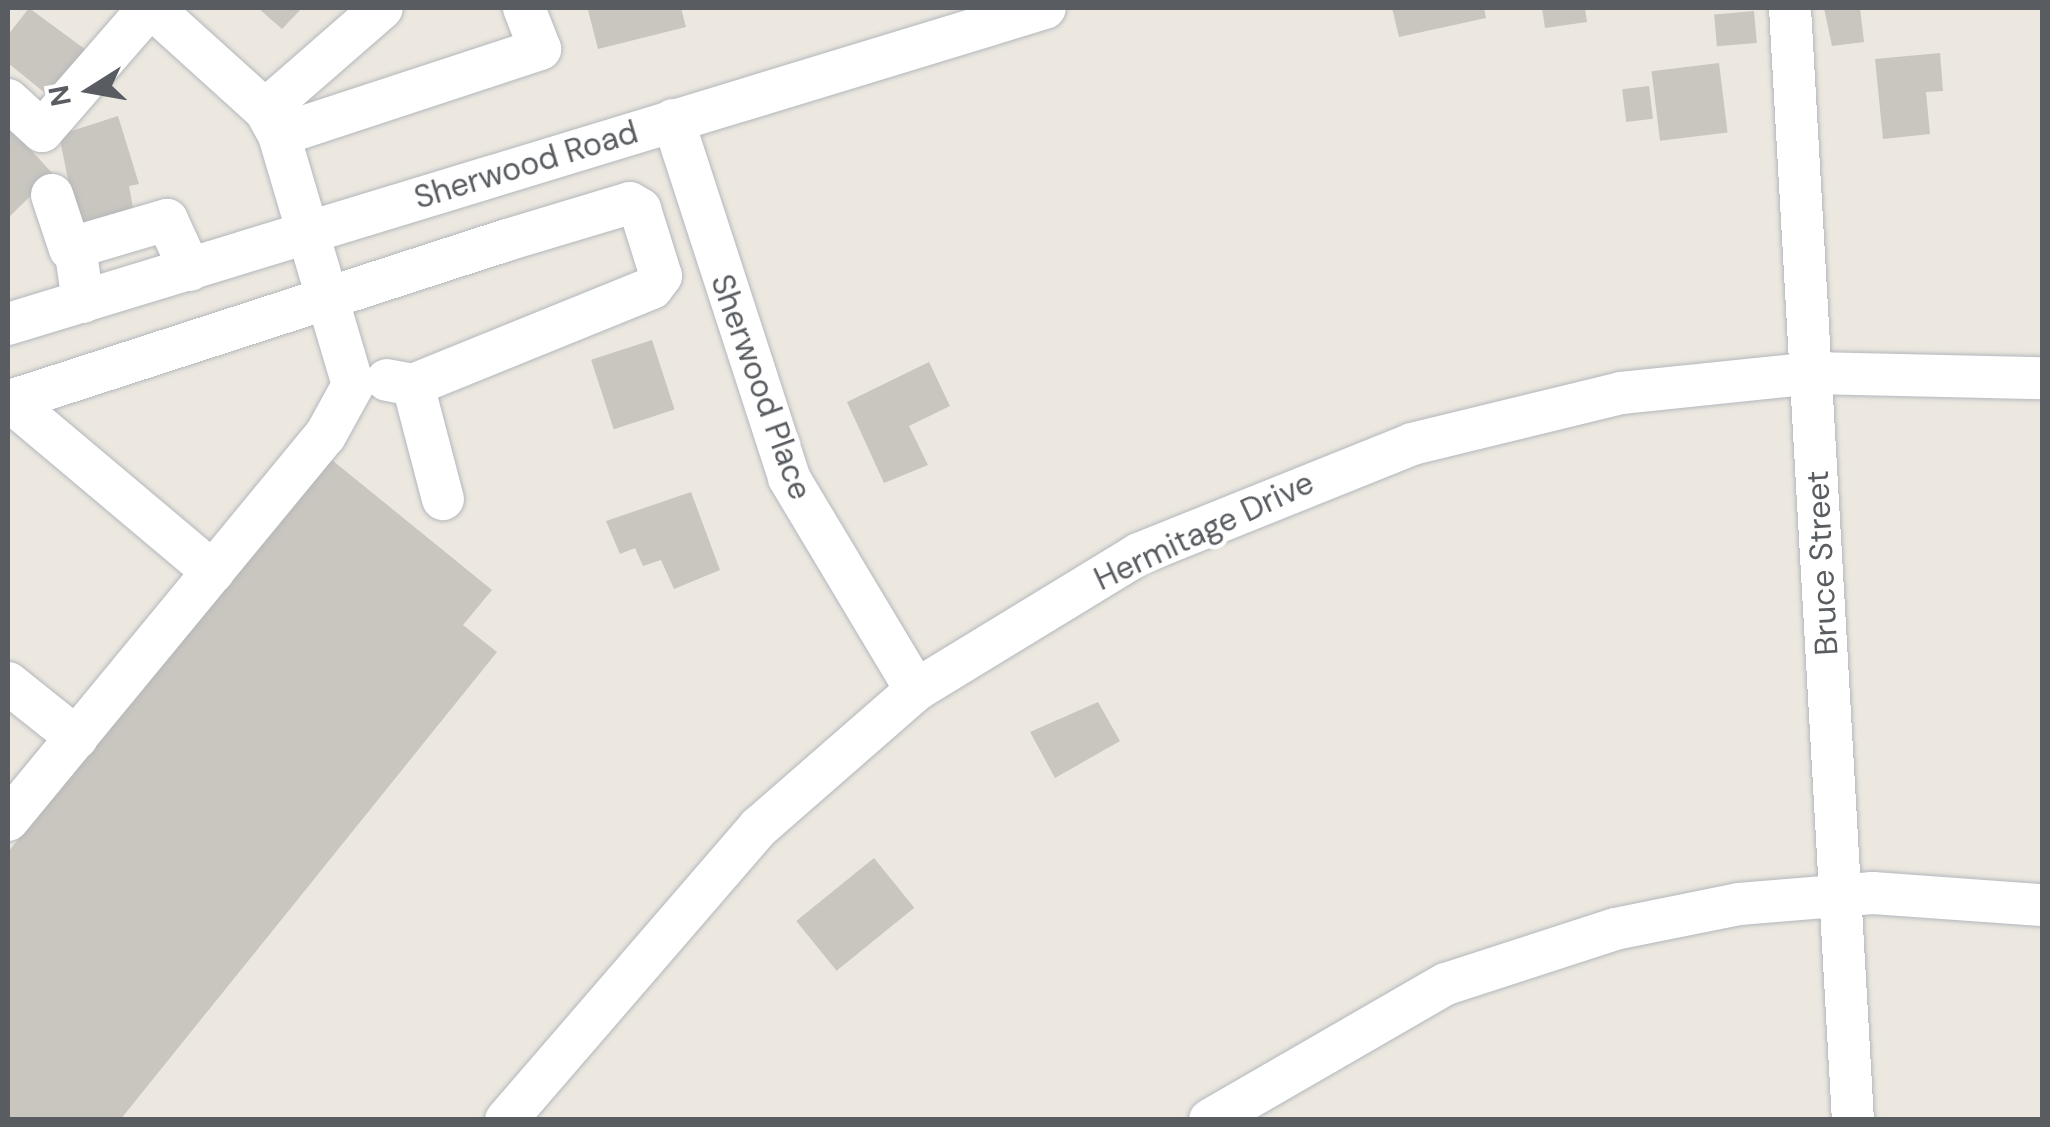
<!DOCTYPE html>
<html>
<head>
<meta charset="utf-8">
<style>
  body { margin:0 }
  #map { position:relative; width:2050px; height:1127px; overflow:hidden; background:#ece8e0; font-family:"DM Sans",sans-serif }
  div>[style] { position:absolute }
  .building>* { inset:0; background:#c9c5bf; transform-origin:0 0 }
  .roads { filter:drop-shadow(0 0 2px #b3b7bb) drop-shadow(0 0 2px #b3b7bb) }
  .minor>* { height:42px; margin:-21px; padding:0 21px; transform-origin:21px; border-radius:21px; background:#fff }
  span { translate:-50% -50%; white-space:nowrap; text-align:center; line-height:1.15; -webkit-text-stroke:9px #fff; paint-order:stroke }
  .street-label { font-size:32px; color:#595d61 }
  .frame { position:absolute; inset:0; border:10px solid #595d61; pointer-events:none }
  .north { position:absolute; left:40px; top:40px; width:100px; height:100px; -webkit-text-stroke:8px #fff; paint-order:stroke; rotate:259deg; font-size:28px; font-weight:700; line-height:40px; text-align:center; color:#595d61 }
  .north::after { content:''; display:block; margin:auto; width:35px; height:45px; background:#595d61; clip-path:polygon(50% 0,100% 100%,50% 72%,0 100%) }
</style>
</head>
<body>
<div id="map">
  <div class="building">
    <i style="clip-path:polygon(29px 8px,97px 58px,61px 106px,8px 63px,8px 35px)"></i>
    <i style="clip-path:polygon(258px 8px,302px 8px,282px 29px)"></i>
    <i style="clip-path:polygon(599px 8px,681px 8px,686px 27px,598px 49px,588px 10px)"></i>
    <i style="clip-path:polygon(1392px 8px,1484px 8px,1486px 18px,1399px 37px)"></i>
    <i style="clip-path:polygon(1542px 8px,1585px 8px,1587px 22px,1545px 28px)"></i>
    <i style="clip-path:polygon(1824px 8px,1860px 8px,1864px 42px,1832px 46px)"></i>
    <i style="left:1754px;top:11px;width:32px;height:40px;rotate:85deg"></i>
    <i style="clip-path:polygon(1940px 53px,1943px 91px,1926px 92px,1930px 134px,1883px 139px,1875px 59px)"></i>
    <i style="left:1719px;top:63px;width:70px;height:68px;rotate:83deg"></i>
    <i style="left:1649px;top:86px;width:33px;height:27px;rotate:83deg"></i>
    <i style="clip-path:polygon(118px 116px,139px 184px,129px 186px,133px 208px,77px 224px,59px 135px)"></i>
    <i style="clip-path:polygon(8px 125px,53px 174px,8px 218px)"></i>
    <i style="left:652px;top:340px;width:73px;height:64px;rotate:72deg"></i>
    <i style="clip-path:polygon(929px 362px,950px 406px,909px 426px,928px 465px,884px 483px,847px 402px)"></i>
    <i style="clip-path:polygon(327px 456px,492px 590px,463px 625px,497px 652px,120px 1120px,8px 1120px,8px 852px)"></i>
    <i style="clip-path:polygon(691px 492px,720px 570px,674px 589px,661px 560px,643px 566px,635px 548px,620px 554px,606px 521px)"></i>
    <i style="clip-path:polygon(1098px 702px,1120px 741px,1055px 778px,1030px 732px)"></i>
    <i style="left:874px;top:858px;width:64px;height:100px;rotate:51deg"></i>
  </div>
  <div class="roads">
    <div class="minor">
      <i style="left:1790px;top:8px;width:1114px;rotate:86.76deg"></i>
      <i style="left:8px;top:100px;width:46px;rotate:42.4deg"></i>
      <i style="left:42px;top:131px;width:163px;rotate:-49deg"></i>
      <i style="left:265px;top:110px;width:155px;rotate:-41.1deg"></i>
      <i style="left:673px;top:120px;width:376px;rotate:72deg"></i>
      <i style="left:789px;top:478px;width:247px;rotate:59.1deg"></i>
      <i style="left:279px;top:135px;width:275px;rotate:-18.2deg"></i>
      <i style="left:540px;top:49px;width:44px;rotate:-111.3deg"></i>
      <i style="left:52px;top:195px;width:57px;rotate:71.6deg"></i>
      <i style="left:83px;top:302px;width:56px;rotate:-98.3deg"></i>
      <i style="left:75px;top:247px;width:96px;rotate:-16.4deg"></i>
      <i style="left:167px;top:220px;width:55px;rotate:65.3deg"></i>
      <i style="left:8px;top:324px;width:1084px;rotate:-16.95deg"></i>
      <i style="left:387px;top:380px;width:26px;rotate:11deg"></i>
      <i style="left:413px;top:385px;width:118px;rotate:75.3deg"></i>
      <i style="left:213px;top:572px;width:265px;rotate:-139.9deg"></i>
      <i style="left:10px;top:401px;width:522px;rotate:-17.95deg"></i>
      <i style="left:507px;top:240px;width:128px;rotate:-16.7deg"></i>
      <i style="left:630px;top:203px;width:12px;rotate:31deg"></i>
      <i style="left:640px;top:209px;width:70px;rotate:72.6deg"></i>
      <i style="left:661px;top:276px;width:15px;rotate:127deg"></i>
      <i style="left:652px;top:288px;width:258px;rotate:157.9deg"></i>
      <i style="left:8px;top:683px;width:88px;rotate:38.6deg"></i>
      <i style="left:8px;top:820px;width:498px;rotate:-50.5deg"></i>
      <i style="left:325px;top:436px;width:58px;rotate:-61.2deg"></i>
      <i style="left:353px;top:385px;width:261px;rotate:-106.5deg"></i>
      <i style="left:279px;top:135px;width:29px;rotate:-119deg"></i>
      <i style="left:265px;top:110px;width:152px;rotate:-137.9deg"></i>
      <i style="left:506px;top:1120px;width:387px;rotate:-49.2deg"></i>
      <i style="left:759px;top:827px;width:208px;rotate:-41.1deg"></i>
      <i style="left:916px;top:690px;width:261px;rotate:-31.4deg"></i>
      <i style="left:1139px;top:554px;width:294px;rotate:-21.9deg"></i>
      <i style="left:1412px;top:444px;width:215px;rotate:-13.7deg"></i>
      <i style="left:1621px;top:393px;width:193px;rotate:-5.9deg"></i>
      <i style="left:1813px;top:373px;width:229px;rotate:1.3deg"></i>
      <i style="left:1210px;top:1120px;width:272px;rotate:-30deg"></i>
      <i style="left:1446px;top:984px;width:178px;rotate:-18deg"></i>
      <i style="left:1615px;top:929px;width:126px;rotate:-11.4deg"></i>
      <i style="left:1739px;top:904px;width:134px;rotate:-4.7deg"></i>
      <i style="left:1873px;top:893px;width:169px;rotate:4.1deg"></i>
    </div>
  </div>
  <div class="street-label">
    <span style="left:526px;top:165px;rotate:-17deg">Sherwood Road</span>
    <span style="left:761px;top:387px;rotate:70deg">Sherwood Place</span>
    <span style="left:1204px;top:531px;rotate:-25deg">Hermitage Drive</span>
    <span style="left:1822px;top:563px;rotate:-93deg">Bruce Street</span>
  </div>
  <div class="frame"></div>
  <div class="north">N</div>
</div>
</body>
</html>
